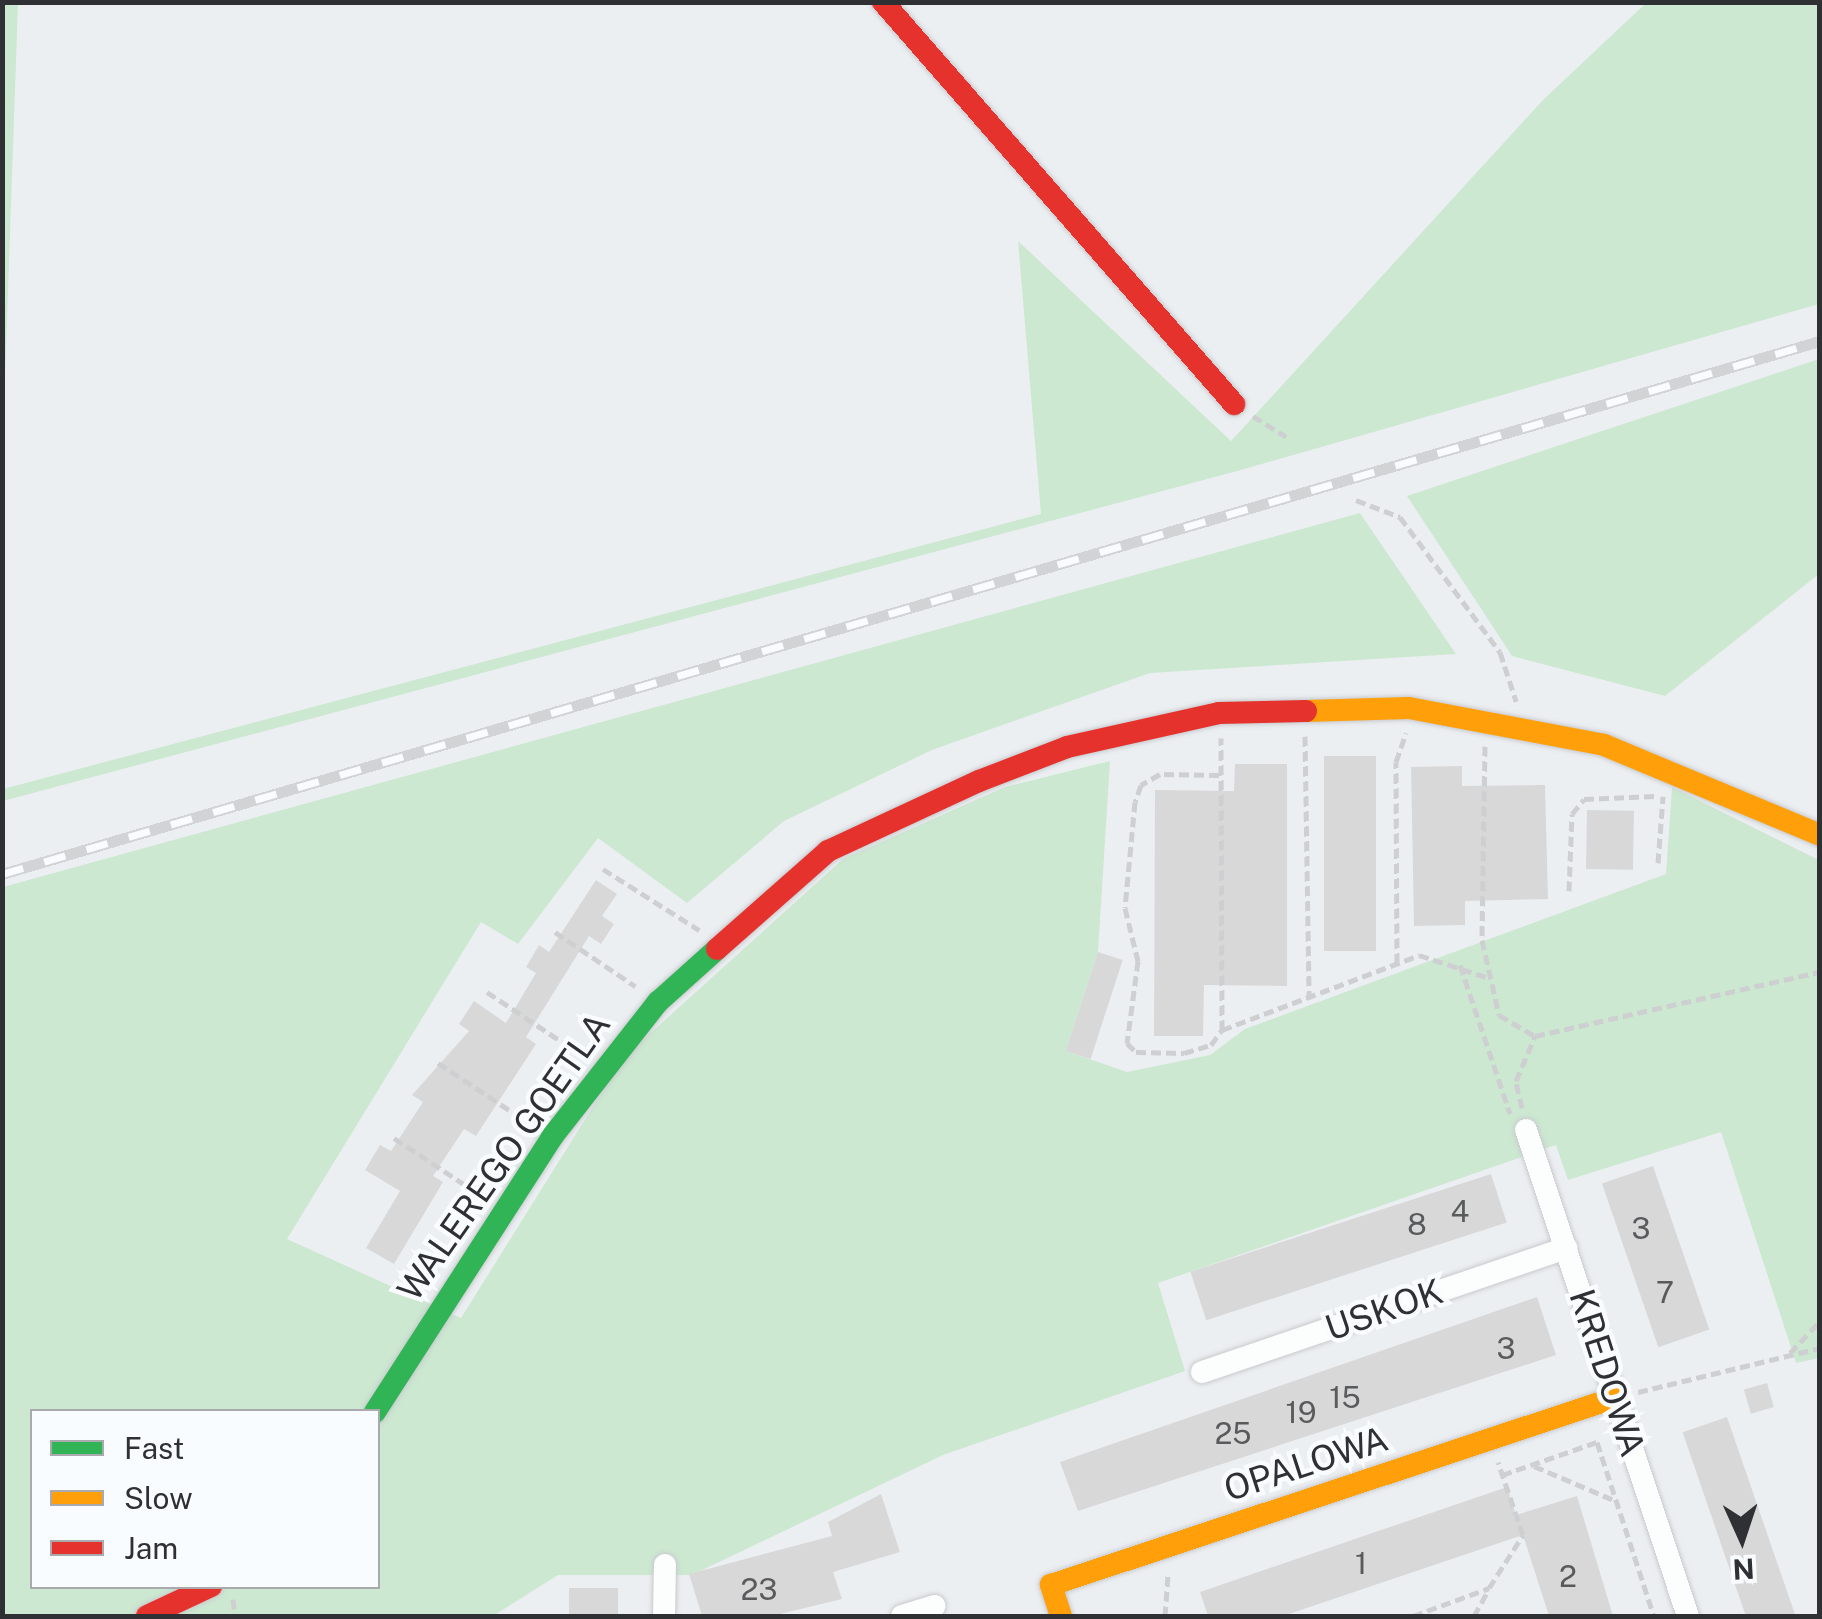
<!DOCTYPE html>
<html>
<head>
<meta charset="utf-8">
<style>
  body { margin:0 }
  #map { position:relative; width:1822px; height:1619px; overflow:hidden; background:#eceff2; font-family:"Public Sans",sans-serif }
  div>[style] { position:absolute }
  .green>* { inset:0; background:#cce8d1 }
  .building>* { inset:0; background:#d9d8d9; transform-origin:0 0 }
  .path>* { height:5px; margin-top:-2.5px; transform-origin:0; background:repeating-linear-gradient(90deg,#cdcfd0 0 10px,transparent 0 15px) }
  .roads { filter:drop-shadow(0 0 2px #c8cacd) drop-shadow(0 0 2px #c8cacd) }
  .street>* { height:22px; margin:-11px; padding:0 11px; transform-origin:11px; border-radius:11px; background:#fcfdfd }
  .fast>* { height:22px; margin:-11px; padding:0 11px; transform-origin:11px; border-radius:11px; background:#30b455 }
  .slow>* { height:22px; margin:-11px; padding:0 11px; transform-origin:11px; border-radius:11px; background:#ff9f0a }
  .jam>* { height:22px; margin:-11px; padding:0 11px; transform-origin:11px; border-radius:11px; background:#e5322d }
  .rail>* { height:11px; margin-top:-5.5px; transform-origin:0; background:repeating-linear-gradient(90deg,#f9fcfe 0 22px,#d2d3d4 0 44px); box-sizing:border-box; border-block:2px solid #d2d3d4 }
  span { translate:-50% -50%; white-space:nowrap; text-align:center; line-height:1.15; -webkit-text-stroke:9px #f9fcfe; paint-order:stroke }
  .number-label { font-size:30px; color:#595a5c }
  .number-label span { -webkit-text-stroke-width:0 }
  .street-label { font-size:35px; color:#2e3033 }
  .frame { position:absolute; inset:0; border:5px solid #2e3033; pointer-events:none }
  .legend { position:absolute; left:30px; top:1409px; width:350px; height:180px; box-sizing:border-box; background:#f9fcfe; border:2px solid #a8aaad; margin:0; padding:12px 18px; list-style:none; font-size:30px; color:#2e3033 }
  .legend li { display:flex; align-items:center; gap:20px; height:50px }
  .legend b { width:50px; border:2px solid #a8aaad }
  .north { position:absolute; left:1692px; top:1489px; width:100px; height:100px; -webkit-text-stroke:8px #f9fcfe; paint-order:stroke; rotate:177deg; font-size:28px; font-weight:700; line-height:40px; text-align:center; color:#2e3033 }
  .north::after { content:''; display:block; margin:auto; width:35px; height:45px; background:#2e3033; clip-path:polygon(50% 0,100% 100%,50% 72%,0 100%) }
</style>
</head>
<body>
<div id="map">
  <div class="green">
    <i style="clip-path:polygon(18px 3px,3px 436px,2px 3px)"></i>
    <i style="clip-path:polygon(1646px 3px,1819px 3px,1819px 304px,1241px 470px,3px 801px,3px 789px,1041px 514px,1018px 241px,1231px 441px,1543px 100px)"></i>
    <i style="clip-path:polygon(1819px 359px,1819px 574px,1665px 696px,1512px 656px,1407px 496px)"></i>
    <i style="clip-path:polygon(evenodd,1360px 513px,1456px 654px,1150px 673px,932px 750px,784px 821px,687px 903px,598px 838px,518px 944px,481px 922px,287px 1239px,461px 1318px,624px 1057px,843px 859px,1005px 787px,1110px 761px,1098px 952px,1066px 1051px,1127px 1072px,1210px 1055px,1245px 1029px,1666px 874px,1672px 787px,1819px 860px,1819px 1358px,1796px 1363px,1721px 1132px,1568px 1180px,1556px 1145px,1158px 1283px,1185px 1371px,943px 1455px,692px 1575px,558px 1575px,493px 1616px,3px 1616px,3px 887px,1360px 513px,32px 1412px,378px 1412px,378px 1586px,32px 1586px,32px 1412px)"></i>
  </div>
  <div class="building">
    <i style="left:1376px;top:756px;width:195px;height:52px;rotate:90deg"></i>
    <i style="clip-path:polygon(1235px 764px,1287px 764px,1287px 986px,1204px 985px,1203px 1036px,1154px 1036px,1155px 790px,1234px 791px)"></i>
    <i style="clip-path:polygon(1462px 766px,1462px 786px,1545px 785px,1548px 899px,1465px 901px,1465px 925px,1414px 926px,1411px 767px)"></i>
    <i style="left:1587px;top:810px;width:47px;height:59px;rotate:1deg"></i>
    <i style="clip-path:polygon(596px 880px,617px 894px,602px 916px,614px 924px,601px 944px,589px 936px,526px 1037px,536px 1044px,476px 1136px,464px 1129px,433px 1176px,443px 1182px,394px 1264px,366px 1248px,400px 1191px,365px 1170px,380px 1145px,391px 1151px,423px 1102px,412px 1095px,469px 1031px,459px 1024px,474px 1001px,506px 1023px,536px 973px,526px 967px,539px 945px,549px 952px)"></i>
    <i style="left:1098px;top:952px;width:26px;height:104px;rotate:18deg"></i>
    <i style="left:1653px;top:1166px;width:173px;height:54px;rotate:71deg"></i>
    <i style="left:1491px;top:1174px;width:51px;height:316px;rotate:72deg"></i>
    <i style="clip-path:polygon(1537px 1297px,1556px 1355px,1078px 1511px,1060px 1462px)"></i>
    <i style="left:1767px;top:1383px;width:25px;height:24px;rotate:74deg"></i>
    <i style="left:1727px;top:1417px;width:210px;height:47px;rotate:71deg"></i>
    <i style="clip-path:polygon(1507px 1487px,1516px 1515px,1577px 1496px,1613px 1616px,1549px 1616px,1523px 1535px,1283px 1616px,1208px 1616px,1200px 1592px)"></i>
    <i style="clip-path:polygon(881px 1494px,900px 1552px,833px 1572px,842px 1599px,772px 1616px,702px 1616px,689px 1574px,832px 1536px,828px 1522px)"></i>
    <i style="left:569px;top:1588px;width:49px;height:28px"></i>
  </div>
  <div class="path">
    <i style="left:1253px;top:416px;width:39px;rotate:32deg"></i>
    <i style="left:1356px;top:500px;width:47px;rotate:21.1deg"></i>
    <i style="left:1400px;top:517px;width:168px;rotate:53.5deg"></i>
    <i style="left:1500px;top:652px;width:52px;rotate:71.9deg"></i>
    <i style="left:1305px;top:736px;width:262px;rotate:89.1deg"></i>
    <i style="left:1485px;top:746px;width:194px;rotate:90.9deg"></i>
    <i style="left:1482px;top:940px;width:77px;rotate:77.2deg"></i>
    <i style="left:1499px;top:1015px;width:42px;rotate:30.3deg"></i>
    <i style="left:1535px;top:1036px;width:292px;rotate:-12.7deg"></i>
    <i style="left:1219px;top:775px;width:59px;rotate:-179deg"></i>
    <i style="left:1160px;top:774px;width:22px;rotate:150deg"></i>
    <i style="left:1141px;top:785px;width:18px;rotate:109deg"></i>
    <i style="left:1135px;top:802px;width:106px;rotate:95.4deg"></i>
    <i style="left:1125px;top:908px;width:55px;rotate:76.2deg"></i>
    <i style="left:1138px;top:961px;width:83px;rotate:97.6deg"></i>
    <i style="left:1127px;top:1043px;width:13px;rotate:45deg"></i>
    <i style="left:1136px;top:1052px;width:48px;rotate:1.2deg"></i>
    <i style="left:1184px;top:1053px;width:28px;rotate:-17deg"></i>
    <i style="left:1211px;top:1045px;width:19px;rotate:-54deg"></i>
    <i style="left:1222px;top:1030px;width:292px;rotate:-90.2deg"></i>
    <i style="left:1658px;top:863px;width:67px;rotate:-85.7deg"></i>
    <i style="left:603px;top:869px;width:114px;rotate:32.4deg"></i>
    <i style="left:1569px;top:891px;width:77px;rotate:-87.8deg"></i>
    <i style="left:1572px;top:814px;width:19px;rotate:-51deg"></i>
    <i style="left:1584px;top:799px;width:71px;rotate:-2.4deg"></i>
    <i style="left:555px;top:932px;width:97px;rotate:34deg"></i>
    <i style="left:1397px;top:963px;width:201px;rotate:-90.3deg"></i>
    <i style="left:1396px;top:762px;width:31px;rotate:-71deg"></i>
    <i style="left:1460px;top:965px;width:157px;rotate:71.4deg"></i>
    <i style="left:487px;top:992px;width:118px;rotate:33.6deg"></i>
    <i style="left:1222px;top:1030px;width:211px;rotate:-20.8deg"></i>
    <i style="left:1419px;top:955px;width:71px;rotate:18.2deg"></i>
    <i style="left:438px;top:1063px;width:113px;rotate:33.4deg"></i>
    <i style="left:1522px;top:1108px;width:28px;rotate:-103deg"></i>
    <i style="left:1516px;top:1081px;width:49px;rotate:-67.1deg"></i>
    <i style="left:394px;top:1138px;width:109px;rotate:33.4deg"></i>
    <i style="left:1790px;top:1353px;width:44px;rotate:-46.8deg"></i>
    <i style="left:1638px;top:1392px;width:187px;rotate:-13.6deg"></i>
    <i style="left:1534px;top:1466px;width:89px;rotate:23.1deg"></i>
    <i style="left:1502px;top:1475px;width:101px;rotate:-19.2deg"></i>
    <i style="left:1597px;top:1442px;width:183px;rotate:71.9deg"></i>
    <i style="left:233px;top:1599px;width:17px;rotate:83deg"></i>
    <i style="left:1165px;top:1616px;width:41px;rotate:-85.8deg"></i>
    <i style="left:1413px;top:1616px;width:81px;rotate:-20.2deg"></i>
    <i style="left:1489px;top:1588px;width:63px;rotate:-57.3deg"></i>
    <i style="left:1523px;top:1535px;width:77px;rotate:-108.9deg"></i>
    <i style="left:1474px;top:1616px;width:29px;rotate:-61deg"></i>
  </div>
  <div class="roads">
    <div class="street">
      <i style="left:1526px;top:1130px;width:512px;rotate:71.57deg"></i>
      <i style="left:1202px;top:1372px;width:385px;rotate:-18.8deg"></i>
      <i style="left:664px;top:1616px;width:51px;rotate:-88.9deg"></i>
      <i style="left:902px;top:1616px;width:34px;rotate:-17deg"></i>
    </div>
    <div class="fast">
      <i style="left:375px;top:1412px;width:327px;rotate:-57.2deg"></i>
      <i style="left:552px;top:1137px;width:172px;rotate:-51.9deg"></i>
      <i style="left:658px;top:1002px;width:79px;rotate:-41.9deg"></i>
    </div>
    <div class="slow">
      <i style="left:1306px;top:711px;width:103px;rotate:-1.7deg"></i>
      <i style="left:1409px;top:708px;width:198px;rotate:10.7deg"></i>
      <i style="left:1604px;top:745px;width:234px;rotate:22.6deg"></i>
      <i style="left:1061px;top:1616px;width:33px;rotate:-108deg"></i>
      <i style="left:1051px;top:1585px;width:593px;rotate:-18.37deg"></i>
    </div>
    <div class="jam">
      <i style="left:883px;top:2px;width:534px;rotate:48.87deg"></i>
      <i style="left:717px;top:949px;width:148px;rotate:-41.4deg"></i>
      <i style="left:828px;top:851px;width:166px;rotate:-24.9deg"></i>
      <i style="left:979px;top:781px;width:94px;rotate:-21.1deg"></i>
      <i style="left:1067px;top:747px;width:156px;rotate:-12.6deg"></i>
      <i style="left:1219px;top:713px;width:87px;rotate:-1.3deg"></i>
      <i style="left:147px;top:1616px;width:71px;rotate:-25.1deg"></i>
    </div>
  </div>
  <div class="rail">
    <i style="left:2px;top:874px;width:1895px;rotate:-16.34deg"></i>
  </div>
  <div class="number-label">
    <span style="left:1460px;top:1211px">4</span>
    <span style="left:1417px;top:1224px">8</span>
    <span style="left:1641px;top:1228px">3</span>
    <span style="left:1665px;top:1292px">7</span>
    <span style="left:1506px;top:1348px">3</span>
    <span style="left:1345px;top:1397px">15</span>
    <span style="left:1301px;top:1412px">19</span>
    <span style="left:1233px;top:1433px">25</span>
    <span style="left:1361px;top:1563px">1</span>
    <span style="left:1568px;top:1576px">2</span>
    <span style="left:759px;top:1589px">23</span>
  </div>
  <div class="street-label">
    <span style="left:504px;top:1157px;rotate:-55deg">WALEREGO GOETLA</span>
    <span style="left:1384px;top:1310px;rotate:-19deg">USKOK</span>
    <span style="left:1607px;top:1373px;rotate:72deg">KREDOWA</span>
    <span style="left:1306px;top:1464px;rotate:-18deg">OPALOWA</span>
  </div>
  <div class="frame"></div>
  <ul class="legend">
  <li><b style="height:12px;background:#30b455"></b>Fast</li>
  <li><b style="height:12px;background:#ff9f0a"></b>Slow</li>
  <li><b style="height:12px;background:#e5322d"></b>Jam</li>
  </ul>
  <div class="north">N</div>
</div>
</body>
</html>
